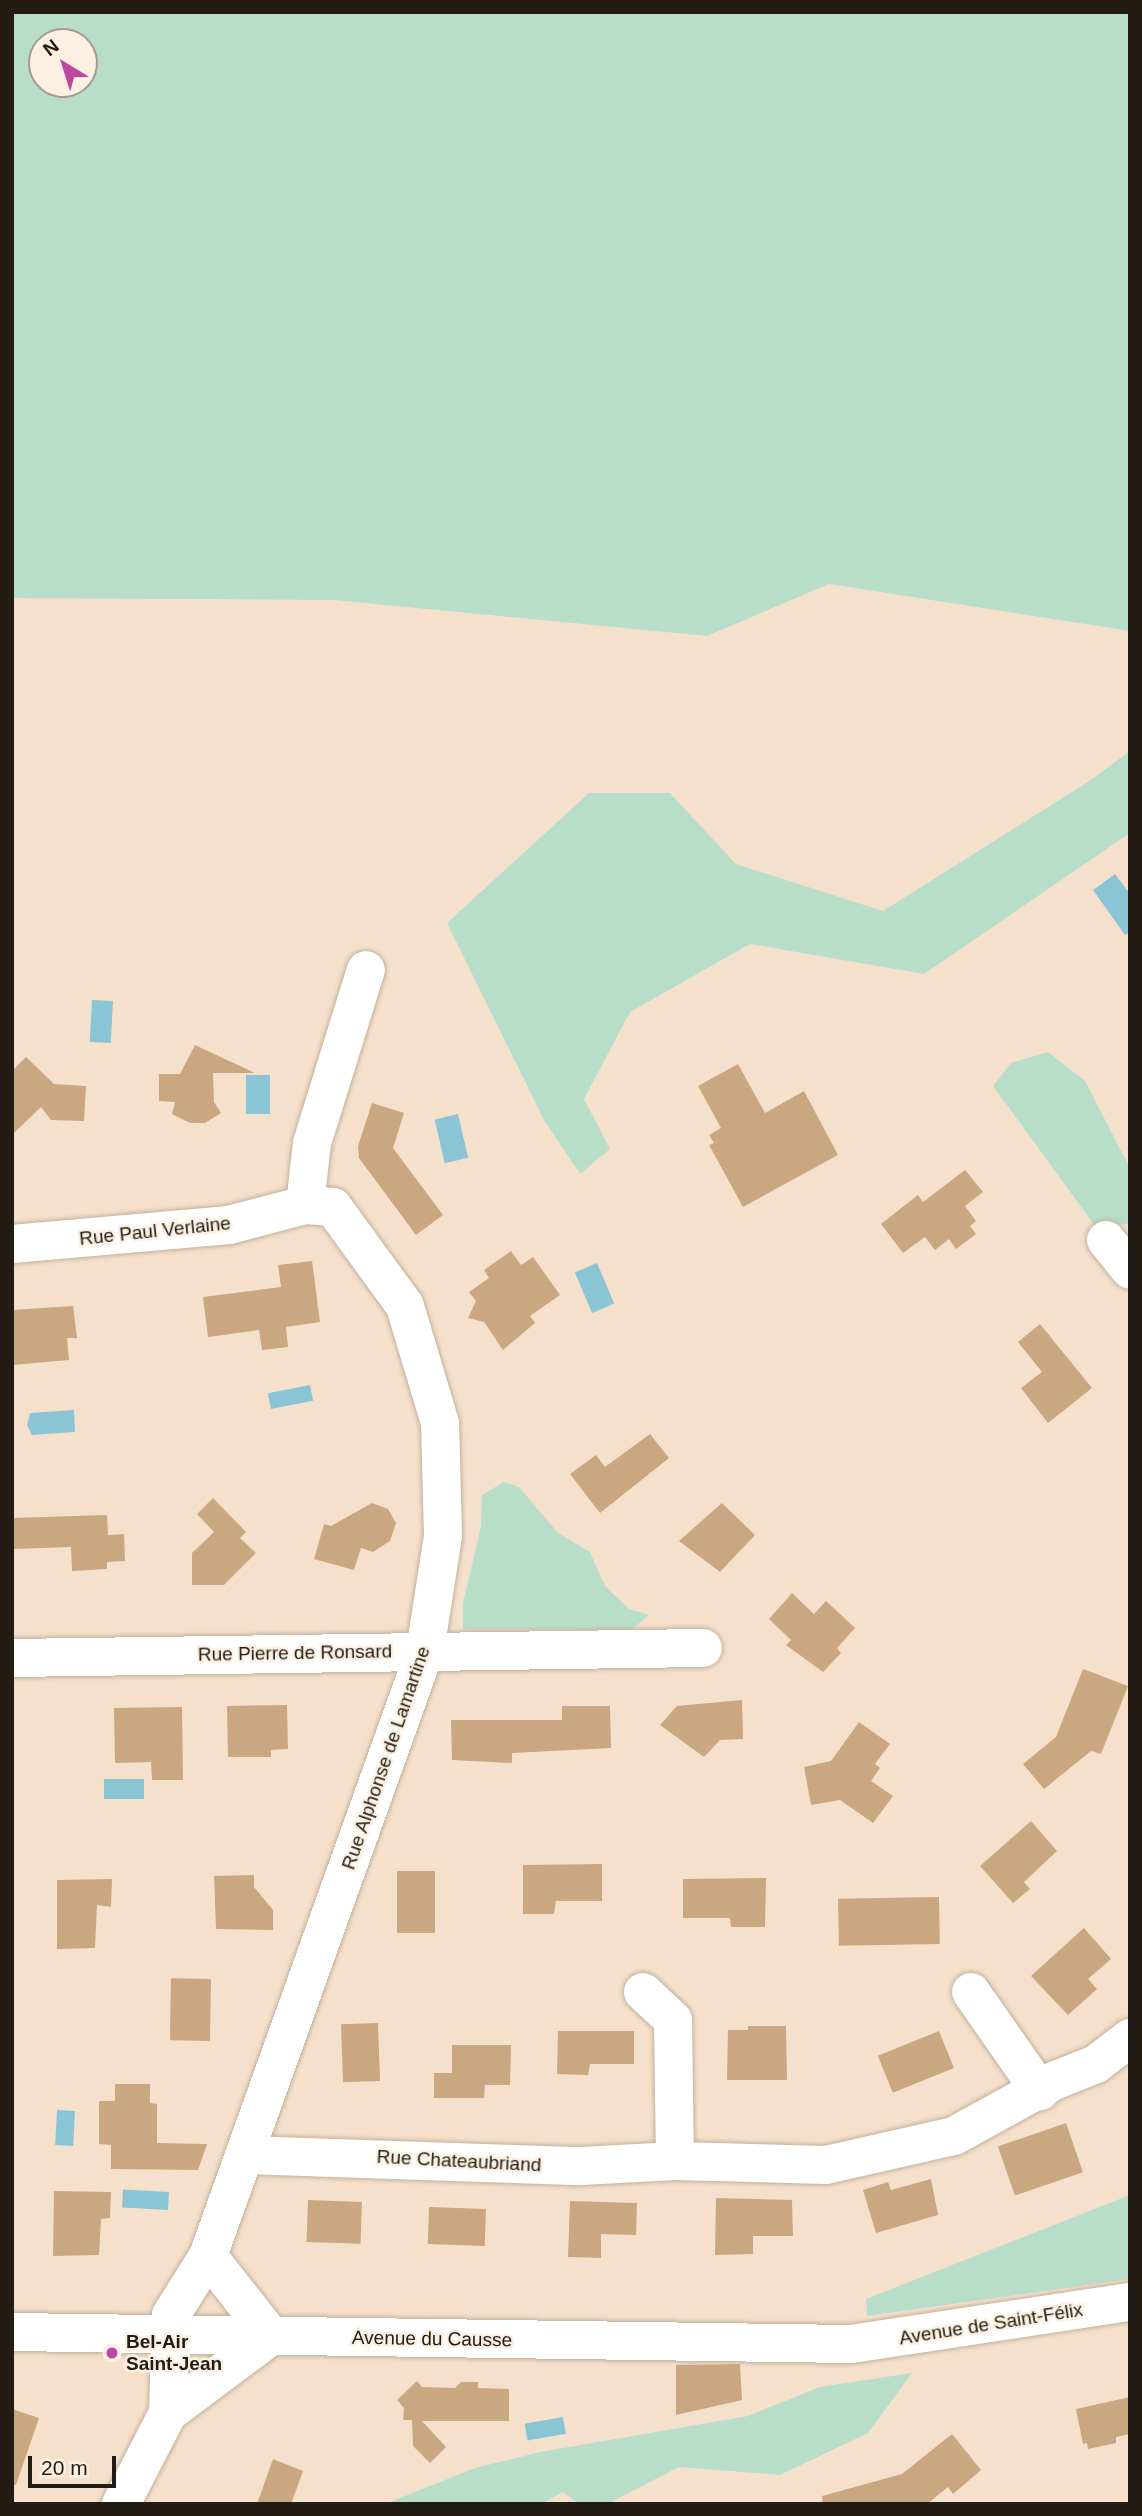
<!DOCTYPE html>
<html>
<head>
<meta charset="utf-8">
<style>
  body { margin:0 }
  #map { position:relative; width:1142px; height:2516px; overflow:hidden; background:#f5e1cb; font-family:Arial,sans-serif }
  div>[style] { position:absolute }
  .green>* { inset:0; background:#b8deca }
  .water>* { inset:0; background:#89c5d5; transform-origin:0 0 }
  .building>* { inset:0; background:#c9a781; transform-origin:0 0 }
  .roads { filter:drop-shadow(0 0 2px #c3b09b) drop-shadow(0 0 2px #c3b09b) }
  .minor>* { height:38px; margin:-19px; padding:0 19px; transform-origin:19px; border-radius:19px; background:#fff }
  .dots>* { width:19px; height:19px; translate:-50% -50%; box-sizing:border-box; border:4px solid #fcf0e3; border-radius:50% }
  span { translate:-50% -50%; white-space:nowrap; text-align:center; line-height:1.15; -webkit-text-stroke:5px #fcf0e3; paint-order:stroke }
  .street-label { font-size:19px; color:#231c14 }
  .poi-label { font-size:19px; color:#231c14; font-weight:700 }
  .left { translate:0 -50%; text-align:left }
  .frame { position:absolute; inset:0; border:14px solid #231c14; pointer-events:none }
  .north { position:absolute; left:28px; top:28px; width:70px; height:70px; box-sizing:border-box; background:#fcf0e3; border:2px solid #a59b90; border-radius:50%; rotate:322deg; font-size:19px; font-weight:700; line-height:28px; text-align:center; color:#231c14 }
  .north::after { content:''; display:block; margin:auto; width:24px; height:32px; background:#bc48a2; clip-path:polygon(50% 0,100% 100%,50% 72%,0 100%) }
  .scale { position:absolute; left:28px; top:2456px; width:88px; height:32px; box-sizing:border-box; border:4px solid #231c14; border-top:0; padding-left:9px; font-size:21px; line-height:24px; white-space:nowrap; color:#231c14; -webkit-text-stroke:5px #fcf0e3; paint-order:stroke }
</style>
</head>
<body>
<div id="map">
  <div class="green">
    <i style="clip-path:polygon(evenodd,12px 12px,1130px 12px,1130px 631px,829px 584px,707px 636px,334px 600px,12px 598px,12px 12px,84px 42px,84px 84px,42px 84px,42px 42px,84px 42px)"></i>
    <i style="clip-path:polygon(1130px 751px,1130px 833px,924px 974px,750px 944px,630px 1012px,584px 1099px,610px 1149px,580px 1174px,544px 1120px,447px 923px,589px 793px,670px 793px,736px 864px,883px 911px,1088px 782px)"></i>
    <i style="clip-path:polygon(1048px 1052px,1085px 1081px,1130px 1168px,1130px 1224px,1095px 1226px,993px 1086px,1011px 1063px)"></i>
    <i style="clip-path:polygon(504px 1482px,519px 1487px,558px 1533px,590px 1552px,605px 1586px,629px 1609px,649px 1615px,631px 1630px,463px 1629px,463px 1603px,481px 1526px,482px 1495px)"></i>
    <i style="clip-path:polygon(1130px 2195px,1130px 2279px,867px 2316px,866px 2299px)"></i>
    <i style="clip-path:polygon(912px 2373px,868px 2433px,780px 2475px,679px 2467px,607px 2504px,579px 2504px,563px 2492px,541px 2504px,385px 2504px,475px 2468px,540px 2452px,748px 2416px,820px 2387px)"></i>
  </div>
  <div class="water">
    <i style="clip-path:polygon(1115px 874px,1130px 894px,1130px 932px,1125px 935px,1093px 890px)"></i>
    <i style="left:92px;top:1000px;width:21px;height:42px;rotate:3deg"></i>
    <i style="left:246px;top:1075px;width:24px;height:39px"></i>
    <i style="left:458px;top:1114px;width:45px;height:24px;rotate:77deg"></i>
    <i style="left:597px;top:1263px;width:44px;height:24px;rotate:67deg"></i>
    <i style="left:310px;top:1385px;width:16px;height:43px;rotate:79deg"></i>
    <i style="clip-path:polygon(74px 1410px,75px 1432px,32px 1435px,27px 1425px,30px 1413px)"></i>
    <i style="left:104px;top:1779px;width:40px;height:20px"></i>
    <i style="left:57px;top:2110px;width:18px;height:35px;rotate:3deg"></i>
    <i style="left:169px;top:2192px;width:18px;height:46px;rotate:93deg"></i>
    <i style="left:563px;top:2417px;width:17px;height:39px;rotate:80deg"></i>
  </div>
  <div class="building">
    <i style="clip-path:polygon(195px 1045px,255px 1073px,213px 1073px,214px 1102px,221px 1113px,205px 1123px,190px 1123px,172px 1114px,175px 1102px,159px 1101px,159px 1074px,180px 1074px)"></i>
    <i style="clip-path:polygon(26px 1057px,54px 1084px,86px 1086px,84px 1121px,51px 1120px,41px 1107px,12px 1135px,12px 1071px)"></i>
    <i style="clip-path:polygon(738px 1064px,765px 1113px,804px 1091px,838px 1155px,743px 1207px,709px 1145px,714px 1143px,709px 1135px,721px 1128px,698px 1086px)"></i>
    <i style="clip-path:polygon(372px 1103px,404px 1113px,393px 1148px,443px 1215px,416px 1235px,359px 1158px,358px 1146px)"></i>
    <i style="clip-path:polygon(965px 1170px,983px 1192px,965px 1206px,976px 1221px,970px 1226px,976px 1234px,956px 1249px,949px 1239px,935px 1250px,925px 1237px,903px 1253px,881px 1224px,918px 1195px,923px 1202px)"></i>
    <i style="clip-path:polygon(511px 1251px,521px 1265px,533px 1257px,560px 1295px,530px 1316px,535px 1323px,503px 1350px,484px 1322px,468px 1318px,476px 1301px,469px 1292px,489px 1278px,484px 1270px)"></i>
    <i style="clip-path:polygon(312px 1261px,320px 1322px,286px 1327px,288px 1347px,262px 1350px,259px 1330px,208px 1337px,203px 1297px,281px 1287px,278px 1265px)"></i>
    <i style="clip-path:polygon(73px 1306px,77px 1338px,67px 1338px,69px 1360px,12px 1365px,12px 1310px)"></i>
    <i style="clip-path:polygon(1040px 1324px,1092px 1388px,1048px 1423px,1021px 1388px,1042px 1372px,1018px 1342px)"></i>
    <i style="clip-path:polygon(650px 1434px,669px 1458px,600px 1513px,570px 1474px,596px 1455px,605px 1467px)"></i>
    <i style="clip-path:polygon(213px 1498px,246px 1532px,240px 1538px,256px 1553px,224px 1585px,192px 1585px,192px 1553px,214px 1532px,197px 1514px)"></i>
    <i style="clip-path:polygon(372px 1503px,388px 1509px,396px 1523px,390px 1541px,373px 1552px,361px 1548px,354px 1570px,314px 1559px,324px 1524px,331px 1526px)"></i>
    <i style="clip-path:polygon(722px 1503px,755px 1535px,720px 1572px,679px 1541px)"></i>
    <i style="clip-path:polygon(107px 1515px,108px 1535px,124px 1534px,125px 1561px,107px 1562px,107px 1569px,72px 1571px,71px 1547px,12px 1549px,12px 1518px)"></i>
    <i style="clip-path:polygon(792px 1593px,814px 1614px,826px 1601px,855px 1628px,837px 1648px,841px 1653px,823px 1672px,786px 1645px,791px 1640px,769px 1619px)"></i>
    <i style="clip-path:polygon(1083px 1669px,1128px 1686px,1101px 1754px,1091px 1751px,1044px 1789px,1023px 1764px,1056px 1737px)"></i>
    <i style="clip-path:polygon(742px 1700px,743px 1739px,720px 1740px,704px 1757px,660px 1725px,677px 1706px)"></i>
    <i style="clip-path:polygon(287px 1705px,288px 1749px,271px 1750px,271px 1757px,228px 1757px,227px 1706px)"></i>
    <i style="clip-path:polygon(562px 1706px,610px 1706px,611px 1748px,512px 1753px,512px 1763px,452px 1760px,451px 1720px,562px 1720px)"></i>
    <i style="clip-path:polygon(182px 1707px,183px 1780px,152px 1780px,151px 1762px,115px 1763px,114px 1708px)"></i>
    <i style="clip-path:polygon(859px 1722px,890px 1744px,875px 1764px,880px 1768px,871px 1781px,893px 1796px,873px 1823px,840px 1800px,811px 1805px,804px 1767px,831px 1761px)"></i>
    <i style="clip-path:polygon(1031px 1821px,1057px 1851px,1024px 1882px,1030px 1889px,1013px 1903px,980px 1866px)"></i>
    <i style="clip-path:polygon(602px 1864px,602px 1901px,556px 1901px,554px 1914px,523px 1914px,523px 1865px)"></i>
    <i style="left:397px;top:1871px;width:38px;height:62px"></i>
    <i style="clip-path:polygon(254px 1875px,254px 1887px,273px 1910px,273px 1930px,216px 1929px,214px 1876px)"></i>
    <i style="clip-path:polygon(766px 1878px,765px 1927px,731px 1927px,730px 1918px,683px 1918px,683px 1879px)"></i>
    <i style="clip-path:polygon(112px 1879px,111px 1907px,97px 1905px,95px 1948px,57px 1949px,57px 1880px)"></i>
    <i style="left:939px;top:1897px;width:47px;height:101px;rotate:89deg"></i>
    <i style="clip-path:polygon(1084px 1928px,1111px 1959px,1088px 1979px,1097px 1989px,1068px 2015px,1031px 1976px)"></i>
    <i style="left:211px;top:1979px;width:62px;height:40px;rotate:91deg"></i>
    <i style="left:378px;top:2023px;width:58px;height:37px;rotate:88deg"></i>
    <i style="clip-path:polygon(748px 2026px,786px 2026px,787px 2080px,727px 2080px,728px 2030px,748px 2030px)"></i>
    <i style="clip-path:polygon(558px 2031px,634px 2031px,634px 2064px,590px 2064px,588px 2075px,557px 2074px)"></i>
    <i style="left:939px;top:2031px;width:40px;height:66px;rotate:68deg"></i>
    <i style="clip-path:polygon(452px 2045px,511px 2045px,510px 2085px,485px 2085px,484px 2098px,434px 2098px,434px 2073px,452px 2073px)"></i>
    <i style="clip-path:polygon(115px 2084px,150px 2084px,150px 2103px,157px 2104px,157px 2143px,207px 2144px,198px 2170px,111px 2169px,111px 2145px,99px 2144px,99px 2101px,115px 2101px)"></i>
    <i style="left:1066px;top:2123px;width:52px;height:72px;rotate:71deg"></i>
    <i style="clip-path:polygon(931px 2179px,938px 2215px,876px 2233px,863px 2190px,888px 2182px,891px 2190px)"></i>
    <i style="clip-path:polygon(54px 2191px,111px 2192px,110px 2218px,101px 2219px,99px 2255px,53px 2256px)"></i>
    <i style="clip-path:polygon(716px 2198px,792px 2200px,793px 2236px,753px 2236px,753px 2254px,715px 2255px)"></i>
    <i style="left:308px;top:2200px;width:54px;height:42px;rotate:2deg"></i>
    <i style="clip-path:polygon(570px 2201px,637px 2203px,636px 2235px,601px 2234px,601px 2258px,568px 2257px)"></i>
    <i style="left:486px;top:2209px;width:37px;height:57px;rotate:92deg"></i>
    <i style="clip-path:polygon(740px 2364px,742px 2400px,676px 2415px,676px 2365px)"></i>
    <i style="clip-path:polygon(417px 2381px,422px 2387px,455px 2388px,461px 2382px,478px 2382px,478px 2388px,509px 2389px,509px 2421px,422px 2421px,446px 2447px,430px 2463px,413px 2446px,412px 2420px,403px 2420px,404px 2408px,397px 2400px)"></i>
    <i style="clip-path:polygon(1130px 2397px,1130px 2434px,1116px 2437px,1116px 2443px,1088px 2449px,1087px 2443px,1083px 2444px,1076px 2409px)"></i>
    <i style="clip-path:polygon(12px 2409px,39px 2418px,16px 2485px,12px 2484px)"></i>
    <i style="clip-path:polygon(952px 2434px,981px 2470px,953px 2494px,948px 2487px,927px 2504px,823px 2504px,822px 2496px,902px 2474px)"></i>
    <i style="clip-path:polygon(273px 2459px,303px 2471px,291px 2504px,257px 2504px)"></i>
  </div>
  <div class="roads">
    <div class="minor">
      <i style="left:1106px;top:1240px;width:38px;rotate:51deg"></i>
      <i style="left:12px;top:1244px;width:218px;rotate:-5deg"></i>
      <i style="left:229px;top:1225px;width:79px;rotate:-14.7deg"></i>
      <i style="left:305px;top:1205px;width:62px;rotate:-83.6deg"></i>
      <i style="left:312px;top:1143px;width:181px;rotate:-72.7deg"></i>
      <i style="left:12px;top:1658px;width:691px;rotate:-0.83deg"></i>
      <i style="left:643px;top:1992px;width:41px;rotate:43deg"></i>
      <i style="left:673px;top:2020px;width:141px;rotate:89.2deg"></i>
      <i style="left:971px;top:1992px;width:121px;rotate:55.1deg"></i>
      <i style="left:244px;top:2155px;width:337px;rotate:1.9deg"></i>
      <i style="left:581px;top:2166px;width:94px;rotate:-3deg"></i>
      <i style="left:675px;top:2161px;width:151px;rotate:1.5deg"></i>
      <i style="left:826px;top:2165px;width:131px;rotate:-12.8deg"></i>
      <i style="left:954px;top:2136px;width:116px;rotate:-28.8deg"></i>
      <i style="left:1056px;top:2080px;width:43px;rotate:-21.8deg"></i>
      <i style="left:1096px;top:2064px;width:43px;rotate:-37.4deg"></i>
      <i style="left:208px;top:2256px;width:102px;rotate:51.8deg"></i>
      <i style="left:271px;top:2336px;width:129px;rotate:143.2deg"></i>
      <i style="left:168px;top:2413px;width:98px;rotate:-88.2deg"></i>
      <i style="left:171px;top:2315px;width:70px;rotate:-57.9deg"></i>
      <i style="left:208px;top:2256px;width:643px;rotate:-70.27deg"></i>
      <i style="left:425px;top:1651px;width:116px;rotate:-81.1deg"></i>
      <i style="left:443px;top:1536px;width:113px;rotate:-91.5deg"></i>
      <i style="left:440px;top:1423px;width:122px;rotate:-106.7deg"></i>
      <i style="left:405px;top:1306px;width:122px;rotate:-126deg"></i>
      <i style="left:333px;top:1207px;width:28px;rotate:-176deg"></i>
      <i style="left:12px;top:2332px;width:839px;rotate:0.82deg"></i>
      <i style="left:851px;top:2344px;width:282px;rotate:-8.6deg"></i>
      <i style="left:121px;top:2504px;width:102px;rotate:-62.7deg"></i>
    </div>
  </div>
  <div class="dots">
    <i style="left:112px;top:2353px;background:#bc48a2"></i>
  </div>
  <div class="street-label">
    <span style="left:155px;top:1231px;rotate:-6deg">Rue Paul Verlaine</span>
    <span style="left:295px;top:1653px;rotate:-1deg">Rue Pierre de Ronsard</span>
    <span style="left:386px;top:1758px;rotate:-71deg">Rue Alphonse de Lamartine</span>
    <span style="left:459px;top:2161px;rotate:3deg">Rue Chateaubriand</span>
    <span style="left:991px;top:2324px;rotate:-9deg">Avenue de Saint-Félix</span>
    <span style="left:432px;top:2339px;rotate:1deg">Avenue du Causse</span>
  </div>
  <div class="poi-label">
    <span class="left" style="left:126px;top:2353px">Bel-Air<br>Saint-Jean</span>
  </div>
  <div class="frame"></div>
  <div class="north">N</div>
  <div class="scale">20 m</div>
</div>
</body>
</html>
